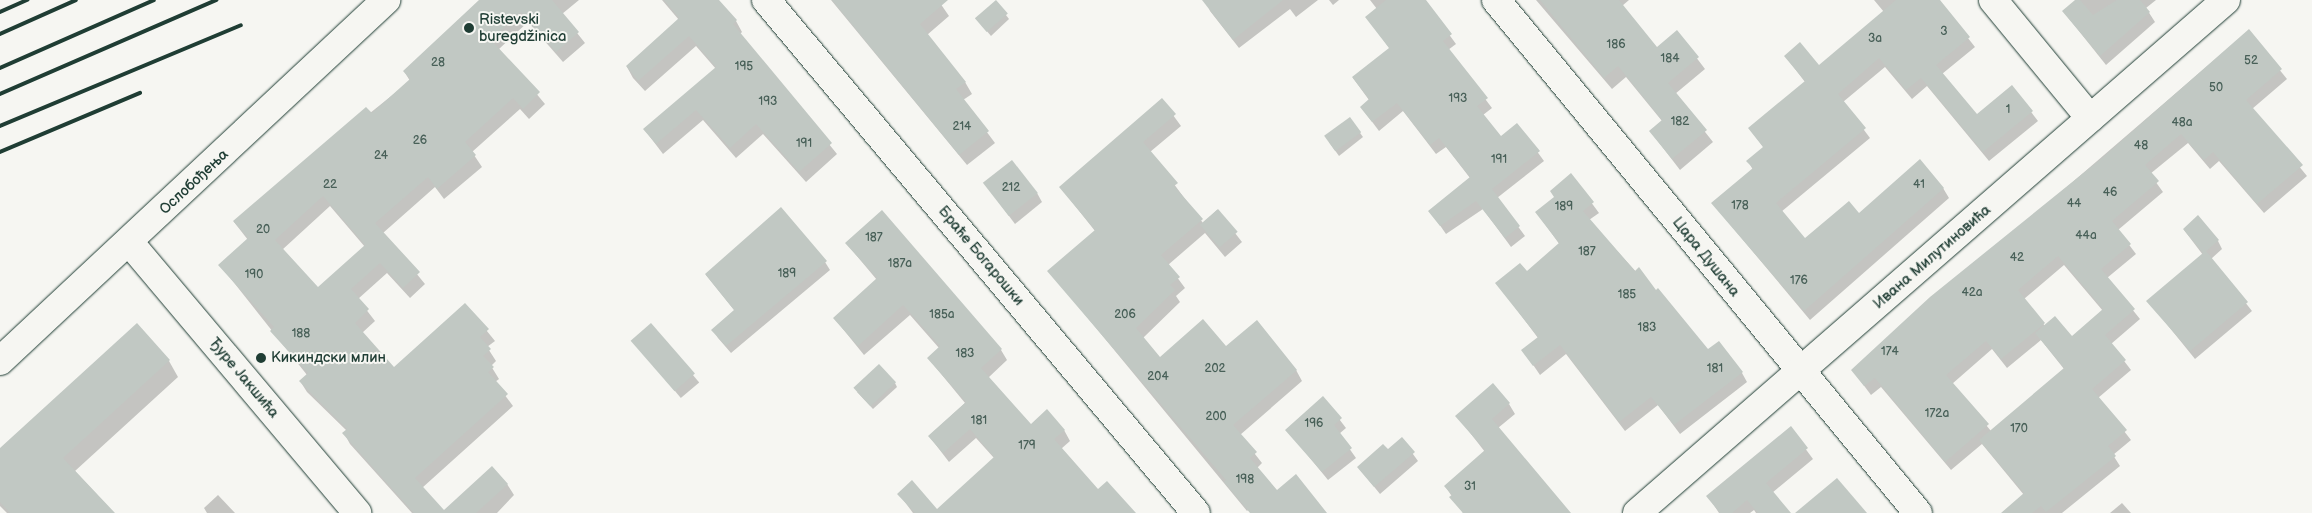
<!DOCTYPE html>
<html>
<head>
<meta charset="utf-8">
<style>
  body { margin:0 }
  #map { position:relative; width:2312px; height:513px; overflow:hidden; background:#f6f6f2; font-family:"Balsamiq Sans",sans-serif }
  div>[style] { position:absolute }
  .shadow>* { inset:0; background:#0003; transform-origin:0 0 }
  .building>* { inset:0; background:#c1c8c3; transform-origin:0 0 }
  .roads { filter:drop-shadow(0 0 1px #1f3d34) drop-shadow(0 0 1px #1f3d34) }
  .minor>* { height:28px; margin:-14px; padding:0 14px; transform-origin:14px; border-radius:14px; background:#f6f6f2 }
  .major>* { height:28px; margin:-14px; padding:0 14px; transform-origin:14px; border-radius:14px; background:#f6f6f2 }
  .rail>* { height:4px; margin:-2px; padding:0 2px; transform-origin:2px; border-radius:2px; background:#1f3d34 }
  .dots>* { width:14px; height:14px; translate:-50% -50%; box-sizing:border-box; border:2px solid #f6f6f2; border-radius:50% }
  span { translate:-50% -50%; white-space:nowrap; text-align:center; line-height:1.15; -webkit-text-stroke:4px #f6f6f2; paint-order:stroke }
  .number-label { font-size:12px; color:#486058 }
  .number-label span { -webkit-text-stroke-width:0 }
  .poi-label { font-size:15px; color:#1f3d34 }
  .left { translate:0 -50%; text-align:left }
  .street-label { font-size:15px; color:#1f3d34 }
</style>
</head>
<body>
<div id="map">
  <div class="shadow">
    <i style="clip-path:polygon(evenodd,482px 0,579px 0,562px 14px,585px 43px,563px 62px,528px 22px,499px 49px,545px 104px,529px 119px,520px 109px,472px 152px,482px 167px,444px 199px,435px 187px,383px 233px,425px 284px,410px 298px,387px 273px,358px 299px,375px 321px,362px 333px,394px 368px,465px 304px,495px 341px,487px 347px,496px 361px,491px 366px,499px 379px,495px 382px,513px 406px,422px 488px,443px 512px,507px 484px,514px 495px,497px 513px,412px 513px,350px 444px,344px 433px,347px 431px,307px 392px,300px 381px,307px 375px,220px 265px,248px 240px,234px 222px,410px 81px,404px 71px,482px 0,330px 206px,365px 247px,318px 289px,282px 250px,330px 206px)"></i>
    <i style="clip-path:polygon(662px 0,718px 0,736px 21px,742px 32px,740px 34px,837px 154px,806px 182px,763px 134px,736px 158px,703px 120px,663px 154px,644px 129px,716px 69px,696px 46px,645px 91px,633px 78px,627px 67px,679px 20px)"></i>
    <i style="clip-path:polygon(831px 0,938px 0,949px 16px,927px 35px,965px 82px,972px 94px,963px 100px,995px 143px,967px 165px)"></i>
    <i style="clip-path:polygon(1206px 0,1318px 0,1296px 17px,1290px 9px,1239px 48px,1210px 11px)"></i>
    <i style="clip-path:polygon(1329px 0,1339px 0,1333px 5px)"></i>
    <i style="clip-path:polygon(1370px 0,1424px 0,1456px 44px,1448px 50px,1492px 108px,1483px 115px,1500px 138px,1517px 124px,1544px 161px,1497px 198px,1525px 236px,1511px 247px,1483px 209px,1446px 234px,1430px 211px,1470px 178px,1446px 147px,1436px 154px,1403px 111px,1379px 131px,1361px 107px,1369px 100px,1353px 78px,1390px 49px,1367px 17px,1377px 9px)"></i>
    <i style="clip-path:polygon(1536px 0,1629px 0,1622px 6px,1657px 48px,1677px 32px,1705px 69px,1675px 94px,1713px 142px,1680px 170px,1650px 131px,1662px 121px,1626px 77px,1612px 89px)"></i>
    <i style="clip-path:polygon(1874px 0,1938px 0,1975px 47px,1942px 74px,1977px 116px,2012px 87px,2038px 121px,1989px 161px,1927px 86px,1912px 99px,1885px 67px,1843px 102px,1870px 138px,1781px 212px,1805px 240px,1859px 215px,1943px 188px,1949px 198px,1810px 320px,1713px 204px,1753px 170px,1748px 161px,1764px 148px,1750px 129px,1805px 82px,1785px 56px,1819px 67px,1884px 12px)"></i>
    <i style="clip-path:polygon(2077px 0,2156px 0,2146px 8px,2155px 22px,2106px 65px,2063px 11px)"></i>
    <i style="clip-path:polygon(996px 2px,1009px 19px,991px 36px,979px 22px)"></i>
    <i style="clip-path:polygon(evenodd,2248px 31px,2287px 79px,2252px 109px,2307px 176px,2264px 213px,2219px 161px,2210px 169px,2188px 143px,2150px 174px,2163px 192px,2118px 230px,2136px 254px,2107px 278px,2140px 319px,2111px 344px,2131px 370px,2098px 398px,2131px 440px,2113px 455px,2120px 466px,2062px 513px,2003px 513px,2024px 495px,1982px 444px,1951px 470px,1881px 387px,1871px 395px,1853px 371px,2248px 31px,2064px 265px,2103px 311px,2071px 338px,2045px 326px,2024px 299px,2064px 265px,2248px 31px,2041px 340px,2064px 369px,1991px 431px,1952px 384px,1992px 349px,2007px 368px,2041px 340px)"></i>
    <i style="clip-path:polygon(1162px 100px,1181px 126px,1150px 152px,1203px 223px,1217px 210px,1242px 242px,1225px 257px,1205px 233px,1168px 265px,1185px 288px,1176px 296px,1180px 302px,1143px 338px,1160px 358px,1226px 348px,1296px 370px,1302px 381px,1240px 435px,1262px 463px,1257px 468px,1277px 492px,1326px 513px,1262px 513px,1255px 504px,1247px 511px,1049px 271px,1095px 231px,1061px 188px)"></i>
    <i style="clip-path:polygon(1350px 119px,1363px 137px,1339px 156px,1329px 142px)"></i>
    <i style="clip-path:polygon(1571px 175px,1599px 213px,1589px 220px,1708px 351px,1742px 373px,1747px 382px,1680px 434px,1658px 405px,1625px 431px,1566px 354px,1540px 375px,1523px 350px,1538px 338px,1497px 283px,1527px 273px,1560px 245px,1537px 213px,1555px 198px)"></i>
    <i style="clip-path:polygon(985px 184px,1037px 193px,1042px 202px,1015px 224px)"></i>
    <i style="clip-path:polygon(882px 211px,1001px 350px,1007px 360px,988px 378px,1031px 425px,1064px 430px,1070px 441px,1061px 449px,1098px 491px,1135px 513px,946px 513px,994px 458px,976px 438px,949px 462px,929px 436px,965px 403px,928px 358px,939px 348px,910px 315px,864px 355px,834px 318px,877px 280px,846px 243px)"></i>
    <i style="clip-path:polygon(2184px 230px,2218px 241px,2222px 249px,2211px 259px,2252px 311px,2195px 359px,2148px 301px,2203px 255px)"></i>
    <i style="clip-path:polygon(825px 262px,830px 270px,731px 353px,718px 338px,713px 330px,735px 311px,706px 275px)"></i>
    <i style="clip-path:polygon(137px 325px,169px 361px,178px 377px,75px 471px,114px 513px,7px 513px,0 506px,0 449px)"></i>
    <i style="left:651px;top:325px;width:75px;height:24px;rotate:50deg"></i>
    <i style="clip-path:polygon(895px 383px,897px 387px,873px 409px,857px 392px)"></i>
    <i style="clip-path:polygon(1323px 398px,1346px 428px,1339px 434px,1356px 458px,1328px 480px,1287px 430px)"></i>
    <i style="clip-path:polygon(1509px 404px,1515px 414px,1498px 428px,1570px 513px,1463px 513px,1445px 486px,1485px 452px,1457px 416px)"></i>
    <i style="clip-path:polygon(1790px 428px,1813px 459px,1772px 493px,1789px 513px,1756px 513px,1754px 510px,1750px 513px,1719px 513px,1708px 496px)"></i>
    <i style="clip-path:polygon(1402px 439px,1418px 461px,1380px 494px,1358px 467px,1388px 451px)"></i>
    <i style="clip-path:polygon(899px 494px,937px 513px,913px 513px)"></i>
    <i style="clip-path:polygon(218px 495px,235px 513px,207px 513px,204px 508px)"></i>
    <i style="clip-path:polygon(2122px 503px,2131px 513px,2110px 513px)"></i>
  </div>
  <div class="building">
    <i style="clip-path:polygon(evenodd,479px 0,552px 0,579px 32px,556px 52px,521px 12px,491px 40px,540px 92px,523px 109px,513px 98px,465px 142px,476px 155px,437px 189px,428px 177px,375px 223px,420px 272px,403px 288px,380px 263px,351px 289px,369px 309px,355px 323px,394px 367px,465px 303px,489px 329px,480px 337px,491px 349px,483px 356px,494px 367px,488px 372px,508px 394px,415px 478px,444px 510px,492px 466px,508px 484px,476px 513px,414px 513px,342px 433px,347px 429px,299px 381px,308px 373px,270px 331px,274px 327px,218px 265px,248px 238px,233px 221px,366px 107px,372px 113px,410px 79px,403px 71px,479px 0,323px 196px,365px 245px,318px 287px,275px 240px,323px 196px)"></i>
    <i style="clip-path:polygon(664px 0,719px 0,737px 20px,733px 24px,832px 143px,799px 172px,756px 124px,730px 148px,696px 110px,656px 144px,643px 129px,716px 67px,689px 36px,638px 81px,626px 66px,679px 18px)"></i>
    <i style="clip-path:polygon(832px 0,948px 0,920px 24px,966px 82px,956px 89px,989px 131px,959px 155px)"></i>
    <i style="left:996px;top:0;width:18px;height:28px;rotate:49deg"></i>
    <i style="clip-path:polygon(1202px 0,1283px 0,1233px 40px)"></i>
    <i style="clip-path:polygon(1386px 0,1426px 0,1452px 34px,1443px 41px,1488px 98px,1477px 106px,1501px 136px,1517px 123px,1540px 151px,1492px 189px,1520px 226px,1505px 238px,1476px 201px,1440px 226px,1428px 211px,1470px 177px,1439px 138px,1430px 145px,1397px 103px,1372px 122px,1360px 107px,1369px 99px,1352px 77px,1389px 48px,1365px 17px)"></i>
    <i style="clip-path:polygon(1540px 0,1619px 0,1657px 47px,1677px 30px,1699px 57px,1668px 83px,1707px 130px,1672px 159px,1649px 131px,1662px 120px,1618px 66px,1604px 78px)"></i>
    <i style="clip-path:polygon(1896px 0,1940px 0,1970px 37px,1936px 65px,1977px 114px,2012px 85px,2033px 111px,1983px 152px,1921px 78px,1906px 90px,1879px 58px,1838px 94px,1866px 128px,1776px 203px,1805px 238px,1849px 201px,1859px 213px,1920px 159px,1944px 188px,1804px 311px,1711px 203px,1753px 168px,1746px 161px,1763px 147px,1748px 128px,1805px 81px,1784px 56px,1800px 42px,1819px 65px)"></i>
    <i style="clip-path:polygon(2075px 0,2080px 0,2093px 15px,2117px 0,2140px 0,2150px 12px,2100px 56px,2062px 11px)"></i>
    <i style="clip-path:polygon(2249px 29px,2282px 69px,2246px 100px,2303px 165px,2257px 204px,2213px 152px,2204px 160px,2181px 134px,2145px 165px,2159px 181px,2112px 221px,2131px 244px,2101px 269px,2135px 309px,2105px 335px,2126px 360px,2092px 389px,2127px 430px,2108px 446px,2116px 456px,2046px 512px,2041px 506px,2032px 513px,2001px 513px,2024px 493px,1979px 440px,2064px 368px,2035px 333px,2055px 316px,2072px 336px,2103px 309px,2058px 256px,2018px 290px,2045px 323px,2001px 359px,1986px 341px,1946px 375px,1989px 424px,1945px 462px,1875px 378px,1864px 386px,1851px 370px,1930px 297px,2102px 158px)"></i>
    <i style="clip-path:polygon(1162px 98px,1176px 114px,1143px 142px,1178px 183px,1174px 186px,1203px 219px,1161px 255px,1180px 277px,1170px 285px,1175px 290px,1136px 328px,1160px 357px,1203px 319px,1226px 346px,1257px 320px,1297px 370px,1233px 425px,1257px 452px,1250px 458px,1277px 490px,1296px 474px,1327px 513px,1250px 513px,1224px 482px,1226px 480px,1047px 271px,1095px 230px,1059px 187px)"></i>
    <i style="left:1350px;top:117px;width:19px;height:32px;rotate:54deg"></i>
    <i style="left:1012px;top:160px;width:42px;height:37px;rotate:52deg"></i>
    <i style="clip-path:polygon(1571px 173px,1594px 202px,1583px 211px,1635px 271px,1639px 267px,1656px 290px,1658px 288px,1708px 349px,1719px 341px,1743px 372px,1674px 425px,1651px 397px,1619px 422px,1560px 345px,1533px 366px,1521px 350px,1538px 337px,1495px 283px,1520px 263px,1527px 271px,1559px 243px,1535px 212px,1554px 197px,1550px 191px)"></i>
    <i style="clip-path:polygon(781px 207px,827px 261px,726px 346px,711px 330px,734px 310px,705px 274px)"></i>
    <i style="left:1218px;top:209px;width:30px;height:24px;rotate:49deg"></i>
    <i style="clip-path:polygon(882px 210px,1002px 349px,981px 368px,1031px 424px,1047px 409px,1065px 430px,1054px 439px,1098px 489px,1107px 481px,1136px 513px,915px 513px,897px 494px,912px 480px,937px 509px,994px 457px,970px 429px,943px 453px,928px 436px,966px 402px,927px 358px,940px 346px,903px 305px,858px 346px,833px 318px,877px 278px,845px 243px)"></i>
    <i style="clip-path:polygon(2198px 215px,2219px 240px,2206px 251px,2248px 302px,2190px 351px,2146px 301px,2203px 253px,2183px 229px)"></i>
    <i style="clip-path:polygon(137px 323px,170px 360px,63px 458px,115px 513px,10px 513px,0 502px,0 448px)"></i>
    <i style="left:651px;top:323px;width:67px;height:27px;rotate:49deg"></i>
    <i style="left:879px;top:364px;width:25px;height:35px;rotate:47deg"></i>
    <i style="clip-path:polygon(1493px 383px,1510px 403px,1492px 419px,1571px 513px,1463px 513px,1449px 497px,1452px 495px,1444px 486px,1485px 450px,1455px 416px)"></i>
    <i style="clip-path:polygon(1323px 396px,1342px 418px,1334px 425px,1352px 448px,1322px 472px,1285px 430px)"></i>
    <i style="clip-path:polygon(1791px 426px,1808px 448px,1766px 483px,1791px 513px,1758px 513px,1747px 500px,1732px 513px,1720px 513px,1706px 496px)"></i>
    <i style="clip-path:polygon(1402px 437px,1415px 452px,1374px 487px,1357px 467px,1383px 444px,1388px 449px)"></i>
    <i style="clip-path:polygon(1837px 478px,1867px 513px,1795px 513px)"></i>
  </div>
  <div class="roads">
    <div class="minor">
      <i style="left:766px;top:0;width:669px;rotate:50.03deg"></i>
      <i style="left:1496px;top:0;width:664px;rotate:50.56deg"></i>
      <i style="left:1993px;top:0;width:153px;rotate:50.6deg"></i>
      <i style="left:1637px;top:513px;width:781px;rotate:-41.05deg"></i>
    </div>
    <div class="major">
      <i style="left:130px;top:243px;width:353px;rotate:49.9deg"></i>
      <i style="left:0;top:361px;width:529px;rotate:-43.08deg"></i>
    </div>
  </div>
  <div class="rail">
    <i style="left:0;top:12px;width:30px;rotate:-24deg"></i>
    <i style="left:0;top:34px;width:83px;rotate:-24.1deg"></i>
    <i style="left:0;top:68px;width:168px;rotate:-23.8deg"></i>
    <i style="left:0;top:94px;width:236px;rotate:-23.5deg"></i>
    <i style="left:0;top:126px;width:261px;rotate:-22.7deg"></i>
    <i style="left:0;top:152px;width:152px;rotate:-22.9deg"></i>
  </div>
  <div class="dots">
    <i style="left:469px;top:28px;background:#1f3d34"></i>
    <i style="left:261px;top:358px;background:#1f3d34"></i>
  </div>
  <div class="number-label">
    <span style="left:1944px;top:32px">3</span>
    <span style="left:1875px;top:39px">3a</span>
    <span style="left:1616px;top:45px">186</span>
    <span style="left:1670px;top:59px">184</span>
    <span style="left:2251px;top:61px">52</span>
    <span style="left:438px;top:63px">28</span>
    <span style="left:744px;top:67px">195</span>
    <span style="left:2216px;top:88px">50</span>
    <span style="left:1458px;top:99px">193</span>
    <span style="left:768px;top:102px">193</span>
    <span style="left:2008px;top:110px">1</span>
    <span style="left:1680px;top:122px">182</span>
    <span style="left:2182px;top:123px">48a</span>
    <span style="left:962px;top:127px">214</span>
    <span style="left:420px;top:141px">26</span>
    <span style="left:804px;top:144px">191</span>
    <span style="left:2141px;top:146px">48</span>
    <span style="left:381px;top:156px">24</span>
    <span style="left:1499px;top:160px">191</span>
    <span style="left:330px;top:185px">22</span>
    <span style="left:1919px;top:185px">41</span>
    <span style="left:1011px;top:188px">212</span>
    <span style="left:2110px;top:193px">46</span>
    <span style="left:2074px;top:204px">44</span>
    <span style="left:1740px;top:206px">178</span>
    <span style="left:1564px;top:207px">189</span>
    <span style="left:263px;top:230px">20</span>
    <span style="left:2086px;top:236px">44a</span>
    <span style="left:874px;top:238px">187</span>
    <span style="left:1587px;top:252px">187</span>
    <span style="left:2017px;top:258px">42</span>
    <span style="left:900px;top:264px">187a</span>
    <span style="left:787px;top:274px">189</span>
    <span style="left:254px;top:275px">190</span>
    <span style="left:1799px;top:281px">176</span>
    <span style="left:1972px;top:293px">42a</span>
    <span style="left:1627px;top:295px">185</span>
    <span style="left:942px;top:315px">185a</span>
    <span style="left:1125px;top:315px">206</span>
    <span style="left:1647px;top:328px">183</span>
    <span style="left:301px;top:334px">188</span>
    <span style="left:1890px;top:352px">174</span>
    <span style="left:965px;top:354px">183</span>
    <span style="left:1215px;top:369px">202</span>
    <span style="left:1715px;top:369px">181</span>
    <span style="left:1158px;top:377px">204</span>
    <span style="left:1937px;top:414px">172a</span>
    <span style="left:1216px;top:417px">200</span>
    <span style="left:979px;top:421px">181</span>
    <span style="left:1314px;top:424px">196</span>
    <span style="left:2019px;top:429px">170</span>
    <span style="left:1027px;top:446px">179</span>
    <span style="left:1245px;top:480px">198</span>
    <span style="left:1470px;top:487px">31</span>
  </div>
  <div class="poi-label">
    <span class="left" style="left:479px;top:28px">Ristevski<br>buregdžinica</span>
    <span class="left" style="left:271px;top:358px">Кикиндски млин</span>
  </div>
  <div class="street-label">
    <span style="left:194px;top:182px;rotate:-43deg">Ослобођења</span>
    <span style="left:981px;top:256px;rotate:50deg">Браће Богарошки</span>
    <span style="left:1706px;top:257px;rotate:51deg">Цара Душана</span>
    <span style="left:1932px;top:257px;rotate:-41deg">Ивана Милутиновића</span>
    <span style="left:244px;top:378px;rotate:50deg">Ђуре Јакшића</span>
  </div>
</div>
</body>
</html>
